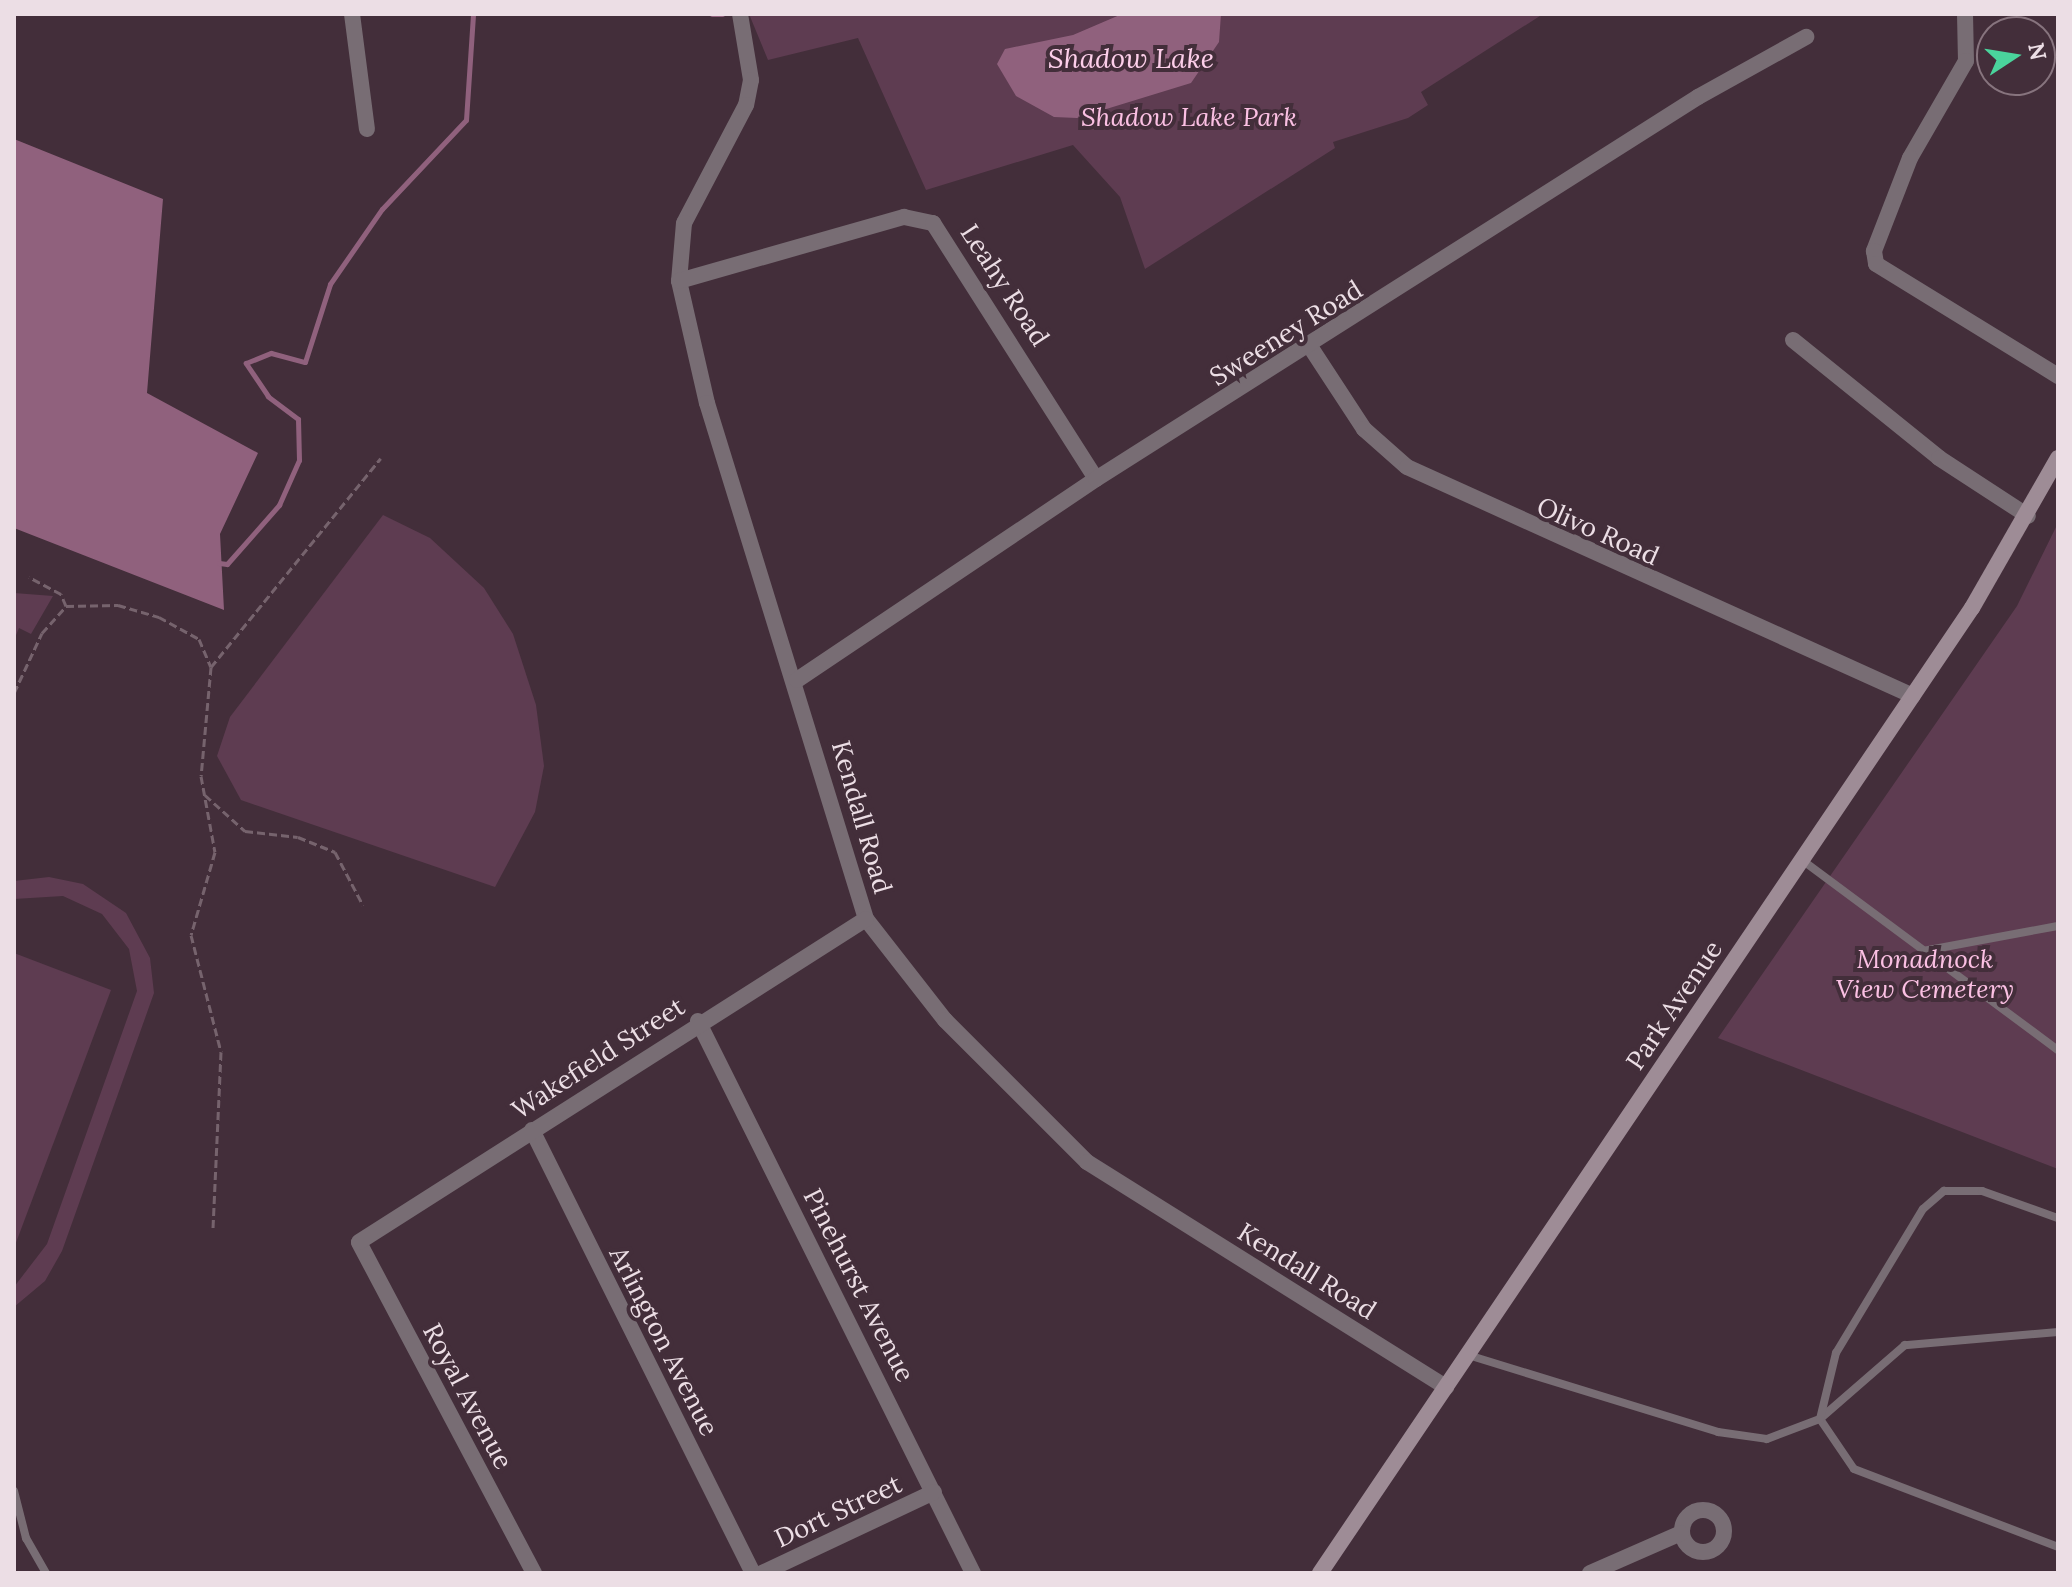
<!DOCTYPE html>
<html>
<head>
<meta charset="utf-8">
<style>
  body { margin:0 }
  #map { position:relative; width:2072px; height:1587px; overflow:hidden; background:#432e3a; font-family:Lora,serif }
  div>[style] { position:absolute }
  .green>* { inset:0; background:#5e3c51 }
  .water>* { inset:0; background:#90617d }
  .stream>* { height:5px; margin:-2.5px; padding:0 2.5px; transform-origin:2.5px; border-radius:2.5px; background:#90617d }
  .path>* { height:3px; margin-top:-1.5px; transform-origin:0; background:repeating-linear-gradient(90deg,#76636d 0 8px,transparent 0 12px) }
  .lane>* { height:8px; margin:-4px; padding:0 4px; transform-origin:4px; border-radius:4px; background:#786d74 }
  .street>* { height:16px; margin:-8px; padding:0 8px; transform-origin:8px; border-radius:8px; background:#786d74 }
  .street>.ring { margin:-8px; padding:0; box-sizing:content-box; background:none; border:16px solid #786d74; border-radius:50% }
  .secondary>* { height:16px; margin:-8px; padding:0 8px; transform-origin:8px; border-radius:8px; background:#9e8c96 }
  span { translate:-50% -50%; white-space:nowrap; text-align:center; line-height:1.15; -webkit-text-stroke:8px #432e3a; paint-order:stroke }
  .park-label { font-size:26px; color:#fbc0e3; font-style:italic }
  .street-label { font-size:26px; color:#ecdee5 }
  .water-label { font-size:28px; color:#fdcfea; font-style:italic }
  .frame { position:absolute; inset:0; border:16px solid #ecdee5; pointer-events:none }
  .north { position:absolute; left:1976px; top:16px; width:80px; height:80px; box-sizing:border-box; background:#432e3a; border:2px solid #87747e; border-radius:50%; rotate:78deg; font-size:22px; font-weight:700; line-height:32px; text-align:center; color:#ecdee5 }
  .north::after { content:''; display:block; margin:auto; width:28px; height:36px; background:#4ad49c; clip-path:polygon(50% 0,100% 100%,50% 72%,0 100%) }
</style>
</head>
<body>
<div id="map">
  <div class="green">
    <i style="clip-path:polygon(749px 14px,1543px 14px,1421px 92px,1428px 105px,1408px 118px,1333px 142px,1335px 148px,1145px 269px,1120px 197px,1073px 145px,926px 190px,858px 38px,768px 60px)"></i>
    <i style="clip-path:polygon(383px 515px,430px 538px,484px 588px,513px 634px,536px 705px,544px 766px,535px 812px,495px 887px,241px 800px,217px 756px,230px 717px)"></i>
    <i style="clip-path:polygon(2058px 523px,2058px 1169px,1718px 1038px,2017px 606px)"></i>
    <i style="clip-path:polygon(14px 593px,53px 596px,31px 634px,19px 628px,14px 640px)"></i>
    <i style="clip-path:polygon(49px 877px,83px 884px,126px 913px,150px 958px,154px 993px,62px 1251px,45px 1281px,14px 1307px,14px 1287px,47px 1244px,137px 991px,129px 949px,102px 914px,63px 896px,14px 899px,14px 881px)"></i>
    <i style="clip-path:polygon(14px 953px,111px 990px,14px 1248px)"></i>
  </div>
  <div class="water">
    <i style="clip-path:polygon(1122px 14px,1221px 14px,1219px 42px,1191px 83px,1077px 118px,1054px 117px,1016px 96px,997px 64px,1005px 49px,1073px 35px)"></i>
    <i style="clip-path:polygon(14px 139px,163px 199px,147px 393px,258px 453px,220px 534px,224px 610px,14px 528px)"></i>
  </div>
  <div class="stream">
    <i style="left:712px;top:14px;width:10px"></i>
    <i style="left:219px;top:563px;width:8px;rotate:7deg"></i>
    <i style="left:227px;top:564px;width:79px;rotate:-48.6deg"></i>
    <i style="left:279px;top:505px;width:49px;rotate:-66deg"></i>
    <i style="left:299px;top:460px;width:41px;rotate:-91.4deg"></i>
    <i style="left:298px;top:419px;width:38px;rotate:-143deg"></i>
    <i style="left:268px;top:396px;width:40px;rotate:-124deg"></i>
    <i style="left:246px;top:363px;width:27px;rotate:-22deg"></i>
    <i style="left:271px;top:353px;width:35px;rotate:15deg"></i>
    <i style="left:305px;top:362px;width:82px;rotate:-72.2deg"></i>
    <i style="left:330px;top:284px;width:91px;rotate:-55.3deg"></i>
    <i style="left:382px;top:209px;width:122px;rotate:-46.7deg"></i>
    <i style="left:466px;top:120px;width:106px;rotate:-86.2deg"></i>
  </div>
  <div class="path">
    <i style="left:66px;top:606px;width:52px;rotate:-1.1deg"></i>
    <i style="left:118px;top:605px;width:43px;rotate:16.3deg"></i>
    <i style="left:159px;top:617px;width:46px;rotate:28.8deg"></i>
    <i style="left:199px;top:639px;width:30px;rotate:67deg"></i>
    <i style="left:211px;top:667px;width:109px;rotate:95.2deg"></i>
    <i style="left:201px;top:776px;width:77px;rotate:79.6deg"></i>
    <i style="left:215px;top:852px;width:86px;rotate:106.1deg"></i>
    <i style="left:191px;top:935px;width:121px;rotate:75.6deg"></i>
    <i style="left:221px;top:1052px;width:179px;rotate:92.6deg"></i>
    <i style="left:211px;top:667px;width:269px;rotate:-50.9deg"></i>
    <i style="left:14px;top:693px;width:66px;rotate:-65deg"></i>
    <i style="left:42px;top:633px;width:36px;rotate:-48deg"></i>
    <i style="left:66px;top:606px;width:13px;rotate:-113deg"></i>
    <i style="left:61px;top:594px;width:36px;rotate:-152deg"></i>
    <i style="left:205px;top:795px;width:54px;rotate:42deg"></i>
    <i style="left:245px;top:831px;width:53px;rotate:6.5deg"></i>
    <i style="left:298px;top:837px;width:40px;rotate:22deg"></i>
    <i style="left:335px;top:852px;width:60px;rotate:62.2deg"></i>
  </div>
  <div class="lane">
    <i style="left:1802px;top:860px;width:319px;rotate:36.6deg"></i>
    <i style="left:1923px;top:951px;width:137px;rotate:-10.5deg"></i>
    <i style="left:2058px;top:1332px;width:154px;rotate:175.1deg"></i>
    <i style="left:1905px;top:1345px;width:113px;rotate:139deg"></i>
    <i style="left:1820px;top:1419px;width:60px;rotate:55.8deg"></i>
    <i style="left:1854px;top:1469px;width:218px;rotate:20.9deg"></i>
    <i style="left:1468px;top:1355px;width:262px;rotate:17.1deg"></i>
    <i style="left:1718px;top:1432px;width:49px;rotate:8.1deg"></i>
    <i style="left:1767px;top:1439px;width:57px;rotate:-20.7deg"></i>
    <i style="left:1820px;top:1419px;width:68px;rotate:-76.4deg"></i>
    <i style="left:1836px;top:1353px;width:168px;rotate:-58.9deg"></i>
    <i style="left:1923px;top:1209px;width:28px;rotate:-41deg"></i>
    <i style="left:1944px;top:1191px;width:38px"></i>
    <i style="left:1982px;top:1191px;width:81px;rotate:19.6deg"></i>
    <i style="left:14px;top:1491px;width:49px;rotate:75.7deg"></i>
    <i style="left:26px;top:1538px;width:40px;rotate:60.3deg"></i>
  </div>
  <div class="street">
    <i style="left:352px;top:14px;width:116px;rotate:82.6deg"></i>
    <i style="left:740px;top:14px;width:67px;rotate:80.5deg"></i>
    <i style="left:751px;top:80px;width:25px;rotate:101deg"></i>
    <i style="left:746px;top:105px;width:133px;rotate:117.7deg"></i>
    <i style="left:684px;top:223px;width:58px;rotate:94.9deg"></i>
    <i style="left:679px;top:281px;width:125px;rotate:77.1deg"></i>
    <i style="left:707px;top:403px;width:540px;rotate:72.87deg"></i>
    <i style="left:866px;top:919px;width:128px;rotate:52deg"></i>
    <i style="left:945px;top:1020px;width:201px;rotate:45deg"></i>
    <i style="left:1087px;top:1162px;width:424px;rotate:32.1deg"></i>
    <i style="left:1965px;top:14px;width:47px;rotate:88.8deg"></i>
    <i style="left:1966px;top:61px;width:112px;rotate:120deg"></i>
    <i style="left:1910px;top:158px;width:100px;rotate:111.2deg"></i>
    <i style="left:1874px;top:251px;width:13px;rotate:81deg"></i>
    <i style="left:1876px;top:264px;width:214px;rotate:31.6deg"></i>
    <i style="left:679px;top:281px;width:234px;rotate:-15.9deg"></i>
    <i style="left:904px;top:217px;width:30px;rotate:12deg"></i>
    <i style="left:933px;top:223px;width:303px;rotate:57.5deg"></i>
    <i style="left:1793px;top:340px;width:188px;rotate:38.9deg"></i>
    <i style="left:1939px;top:458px;width:106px;rotate:33.1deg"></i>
    <i style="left:1311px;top:348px;width:97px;rotate:56.8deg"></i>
    <i style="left:1364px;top:429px;width:57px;rotate:41.5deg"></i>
    <i style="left:1407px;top:467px;width:555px;rotate:24.35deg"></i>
    <i style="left:797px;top:680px;width:360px;rotate:-33.9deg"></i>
    <i style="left:1096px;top:479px;width:713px;rotate:-32.4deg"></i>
    <i style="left:1698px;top:97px;width:124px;rotate:-29.1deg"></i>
    <i style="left:698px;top:1021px;width:617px;rotate:63.52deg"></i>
    <i style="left:532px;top:1130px;width:495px;rotate:63.5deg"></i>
    <i class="ring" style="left:1682px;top:1510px;width:26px;height:26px"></i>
    <i style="left:534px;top:1573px;width:374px;rotate:-117.9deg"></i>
    <i style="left:359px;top:1242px;width:601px;rotate:-32.5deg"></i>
    <i style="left:762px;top:1573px;width:190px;rotate:-25.2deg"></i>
    <i style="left:1590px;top:1573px;width:99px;rotate:-23.7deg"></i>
  </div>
  <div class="secondary">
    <i style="left:1320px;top:1573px;width:1165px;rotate:-55.96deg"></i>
    <i style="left:1972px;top:608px;width:173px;rotate:-60.2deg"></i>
  </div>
  <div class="park-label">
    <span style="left:1189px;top:117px">Shadow Lake Park</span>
    <span style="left:1925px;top:974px">Monadnock<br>View Cemetery</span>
  </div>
  <div class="street-label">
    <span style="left:1005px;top:285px;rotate:57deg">Leahy Road</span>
    <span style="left:1286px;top:333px;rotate:-32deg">Sweeney Road</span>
    <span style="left:1598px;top:531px;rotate:24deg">Olivo Road</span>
    <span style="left:862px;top:817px;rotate:74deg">Kendall Road</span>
    <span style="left:1674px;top:1005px;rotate:-56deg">Park Avenue</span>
    <span style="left:598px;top:1058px;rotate:-33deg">Wakefield Street</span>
    <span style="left:1307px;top:1271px;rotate:32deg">Kendall Road</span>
    <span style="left:859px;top:1285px;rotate:63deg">Pinehurst Avenue</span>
    <span style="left:664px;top:1341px;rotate:63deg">Arlington Avenue</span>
    <span style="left:468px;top:1396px;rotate:62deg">Royal Avenue</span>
    <span style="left:838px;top:1511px;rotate:-25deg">Dort Street</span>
  </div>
  <div class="water-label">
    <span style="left:1131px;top:58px">Shadow Lake</span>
  </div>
  <div class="frame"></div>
  <div class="north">N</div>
</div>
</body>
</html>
